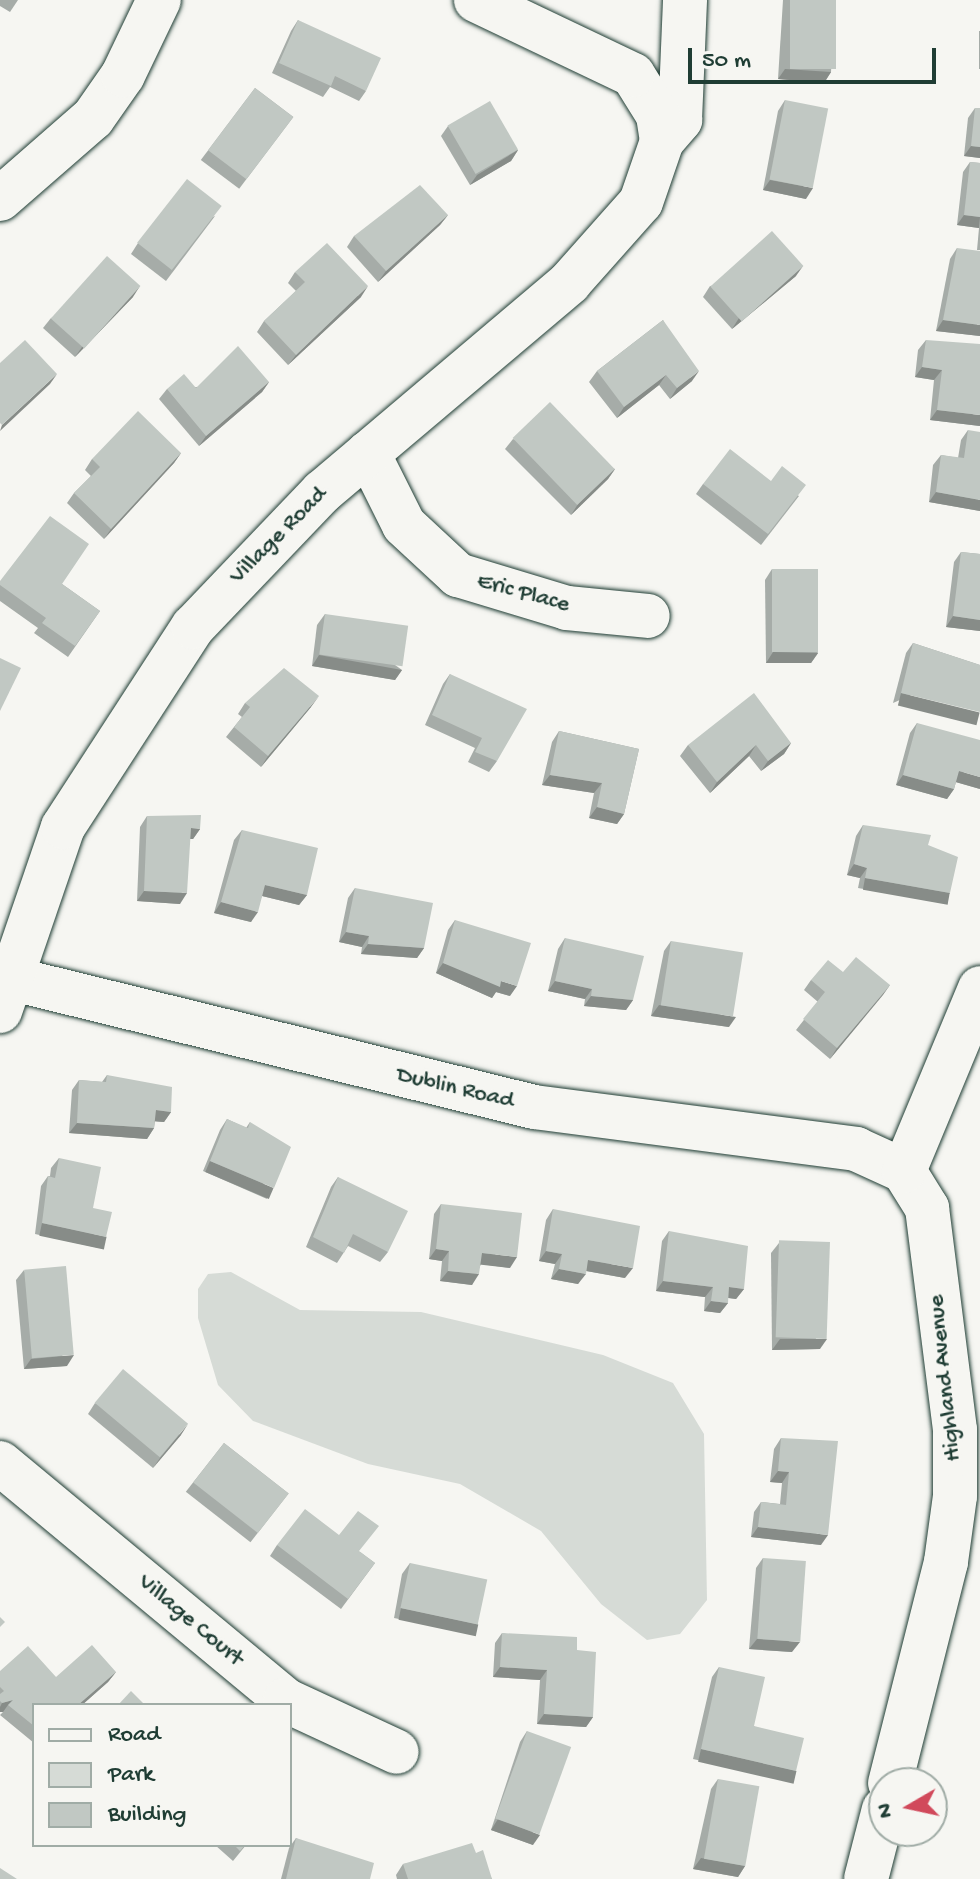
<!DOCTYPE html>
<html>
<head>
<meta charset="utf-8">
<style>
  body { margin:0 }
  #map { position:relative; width:980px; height:1879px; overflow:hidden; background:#f6f6f2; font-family:"Gochi Hand",sans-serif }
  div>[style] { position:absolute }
  .green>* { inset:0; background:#d6dbd6 }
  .roads { filter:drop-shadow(0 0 2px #1f3d34) drop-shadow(0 0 2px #1f3d34) }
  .minor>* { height:44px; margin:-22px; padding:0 22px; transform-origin:22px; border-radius:22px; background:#f6f6f2 }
  .wall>* { inset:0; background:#a6aca8; transform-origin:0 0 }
  .shaded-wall>* { inset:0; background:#878c88; transform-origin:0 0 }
  .building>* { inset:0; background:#c1c8c3; transform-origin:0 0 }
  span { translate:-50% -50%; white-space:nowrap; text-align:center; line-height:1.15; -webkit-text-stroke:6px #f6f6f2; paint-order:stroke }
  .street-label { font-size:24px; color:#1f3d34 }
  .legend { position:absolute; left:32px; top:1703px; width:260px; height:144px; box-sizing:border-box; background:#f6f6f2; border:2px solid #a0aca6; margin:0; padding:10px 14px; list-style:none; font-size:24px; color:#1f3d34 }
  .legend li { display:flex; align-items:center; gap:16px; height:40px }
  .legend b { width:40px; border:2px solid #a0aca6 }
  .north { position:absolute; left:868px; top:1767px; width:80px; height:80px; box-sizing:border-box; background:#f6f6f2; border:2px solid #a0aca6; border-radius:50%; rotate:261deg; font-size:22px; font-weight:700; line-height:32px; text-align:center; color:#1f3d34 }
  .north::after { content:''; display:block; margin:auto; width:28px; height:36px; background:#d1495b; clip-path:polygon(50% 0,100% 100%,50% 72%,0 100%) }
  .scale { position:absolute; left:688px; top:48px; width:248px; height:36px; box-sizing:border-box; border:4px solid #1f3d34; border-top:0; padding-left:10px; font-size:24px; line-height:28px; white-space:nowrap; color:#1f3d34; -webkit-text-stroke:6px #f6f6f2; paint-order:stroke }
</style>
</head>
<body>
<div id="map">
  <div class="green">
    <i style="clip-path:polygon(231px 1272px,300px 1310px,421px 1312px,603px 1355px,673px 1383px,704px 1434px,707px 1600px,680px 1634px,647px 1640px,601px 1604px,541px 1531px,460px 1484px,368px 1464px,253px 1421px,218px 1385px,198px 1318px,198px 1289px,208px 1274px)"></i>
  </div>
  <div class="roads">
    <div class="minor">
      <i style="left:662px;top:141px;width:28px;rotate:-49deg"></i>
      <i style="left:680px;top:120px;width:120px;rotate:-87.6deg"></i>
      <i style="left:0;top:199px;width:123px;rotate:-41.1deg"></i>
      <i style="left:93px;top:118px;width:52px;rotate:-55.1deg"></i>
      <i style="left:123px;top:75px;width:83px;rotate:-64.4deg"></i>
      <i style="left:368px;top:453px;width:80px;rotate:63.4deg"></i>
      <i style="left:404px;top:525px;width:74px;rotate:42.8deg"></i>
      <i style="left:458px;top:575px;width:114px;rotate:16.8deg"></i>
      <i style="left:567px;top:608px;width:81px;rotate:5.6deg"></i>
      <i style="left:9px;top:978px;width:541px;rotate:13.8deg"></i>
      <i style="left:534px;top:1107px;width:325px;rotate:7.4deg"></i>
      <i style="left:856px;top:1149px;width:53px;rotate:24.6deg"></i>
      <i style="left:904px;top:1171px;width:44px;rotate:58.1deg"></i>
      <i style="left:927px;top:1208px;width:224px;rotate:82.8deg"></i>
      <i style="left:955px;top:1430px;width:66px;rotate:90deg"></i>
      <i style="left:955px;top:1496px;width:67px;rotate:97.8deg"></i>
      <i style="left:946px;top:1562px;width:228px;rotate:104.2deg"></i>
      <i style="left:0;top:1011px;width:194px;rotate:-71.1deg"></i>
      <i style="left:63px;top:827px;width:239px;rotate:-57deg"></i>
      <i style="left:193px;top:627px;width:187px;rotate:-46.3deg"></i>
      <i style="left:322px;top:492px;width:324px;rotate:-40.2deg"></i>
      <i style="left:569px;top:283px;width:108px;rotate:-48.4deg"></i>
      <i style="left:641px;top:202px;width:65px;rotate:-71deg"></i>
      <i style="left:662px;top:141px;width:26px;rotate:-99deg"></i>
      <i style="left:658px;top:115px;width:47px;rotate:-122deg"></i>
      <i style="left:633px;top:75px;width:174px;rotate:-154.5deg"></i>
      <i style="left:904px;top:1171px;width:198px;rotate:-67.4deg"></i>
      <i style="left:0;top:1463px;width:371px;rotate:39.7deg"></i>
      <i style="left:285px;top:1700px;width:123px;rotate:24.9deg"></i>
      <i style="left:866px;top:1879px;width:72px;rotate:-75.6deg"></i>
    </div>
  </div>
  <div class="wall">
    <i style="clip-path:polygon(0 0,18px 0,10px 12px,0 6px)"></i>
    <i style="clip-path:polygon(783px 0,836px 0,831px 72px,824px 83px,778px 79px)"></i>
    <i style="clip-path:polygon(298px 20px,366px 91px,359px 101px,330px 87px,323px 97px,272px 73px,291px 31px)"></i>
    <i style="left:979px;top:31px;width:1px;height:38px"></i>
    <i style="left:255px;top:88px;width:48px;height:90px;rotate:37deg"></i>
    <i style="clip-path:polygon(785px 100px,806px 199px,763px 190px,778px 111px)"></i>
    <i style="clip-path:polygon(975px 108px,980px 108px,980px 158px,964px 156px,968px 118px)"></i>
    <i style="clip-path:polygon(448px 126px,518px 150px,511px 161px,470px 185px,441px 136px)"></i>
    <i style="clip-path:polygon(970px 162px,980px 163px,980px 250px,977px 250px,979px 228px,957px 225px,963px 172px)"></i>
    <i style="clip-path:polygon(448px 215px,440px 225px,378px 282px,347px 247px,354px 236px)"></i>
    <i style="clip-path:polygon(215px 216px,166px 281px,131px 254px,138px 243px)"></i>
    <i style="clip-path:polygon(957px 248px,980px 336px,936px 331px,950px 259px)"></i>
    <i style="clip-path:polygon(295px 272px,361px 297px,288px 365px,257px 332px,264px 321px,296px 291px,288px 283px)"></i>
    <i style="clip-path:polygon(796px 276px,732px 329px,703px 297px,710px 286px)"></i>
    <i style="clip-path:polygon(133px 297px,75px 357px,43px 328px,51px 318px)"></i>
    <i style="clip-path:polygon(663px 320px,692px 381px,670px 399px,659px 385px,617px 418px,589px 382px,597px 371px)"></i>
    <i style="clip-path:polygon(926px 340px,980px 426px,930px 420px,934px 380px,915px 377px,918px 350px)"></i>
    <i style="clip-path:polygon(269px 382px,262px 392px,199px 446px,159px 399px,167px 389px)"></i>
    <i style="clip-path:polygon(968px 430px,980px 511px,929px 502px,933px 465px,941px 455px,958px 458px,961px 440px)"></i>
    <i style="clip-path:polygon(513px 439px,615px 469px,608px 479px,571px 515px,505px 449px)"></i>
    <i style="clip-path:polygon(181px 453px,174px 463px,104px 539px,67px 503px,74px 493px,91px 476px,85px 470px,92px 459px)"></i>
    <i style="clip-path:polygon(771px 481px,799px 496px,761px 545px,696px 494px,703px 484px)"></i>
    <i style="clip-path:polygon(961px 552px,980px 554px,980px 631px,946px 627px,954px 562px)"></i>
    <i style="clip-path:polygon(772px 569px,818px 653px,811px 663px,766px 663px,765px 580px)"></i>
    <i style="clip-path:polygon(0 581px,62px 584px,100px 611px,68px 657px,34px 633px,38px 628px,0 601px)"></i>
    <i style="clip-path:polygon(325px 614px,402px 670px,395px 680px,312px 666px,317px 625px)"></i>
    <i style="clip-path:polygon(913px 643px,980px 665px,893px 703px,906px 653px)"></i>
    <i style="clip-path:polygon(450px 674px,497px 761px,489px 772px,468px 762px,475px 748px,425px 725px,443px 684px)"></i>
    <i style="clip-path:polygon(245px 703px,311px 707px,261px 767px,226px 737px,242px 717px,238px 714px)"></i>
    <i style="clip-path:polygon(917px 723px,980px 789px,956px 782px,954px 789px,947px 799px,896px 785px,910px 733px)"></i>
    <i style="clip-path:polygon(559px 731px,639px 749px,624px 814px,617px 824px,589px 818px,594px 793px,542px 785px,552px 742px)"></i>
    <i style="clip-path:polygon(791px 743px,784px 754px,761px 771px,749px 756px,710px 793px,680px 756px,688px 745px)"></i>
    <i style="clip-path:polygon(147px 816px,200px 829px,193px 839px,190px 839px,180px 904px,137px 901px,140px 827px)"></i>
    <i style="clip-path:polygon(863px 825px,950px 893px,942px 903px,858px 888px,860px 878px,847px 875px,856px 836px)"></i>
    <i style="clip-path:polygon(242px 830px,307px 895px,299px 905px,262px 896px,251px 922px,214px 913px,234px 840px)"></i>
    <i style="clip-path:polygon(355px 888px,424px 948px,417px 958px,361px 954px,362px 947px,339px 942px,348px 898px)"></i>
    <i style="clip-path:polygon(455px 920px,510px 996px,496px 992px,492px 998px,436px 973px,448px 930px)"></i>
    <i style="clip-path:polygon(565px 938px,633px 1000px,626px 1010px,584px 1006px,585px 999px,548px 991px,558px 949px)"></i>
    <i style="clip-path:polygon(671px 941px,729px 1027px,651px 1016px,664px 951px)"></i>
    <i style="clip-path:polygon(811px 980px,890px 985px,830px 1059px,796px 1030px,818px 1002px,804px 990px)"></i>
    <i style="clip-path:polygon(107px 1075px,171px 1112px,164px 1122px,155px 1121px,154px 1128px,147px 1139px,69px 1133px,72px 1090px,79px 1080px,102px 1082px)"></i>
    <i style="clip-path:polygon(227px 1119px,246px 1128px,250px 1122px,267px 1199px,203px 1171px,220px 1130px)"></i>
    <i style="clip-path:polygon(59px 1158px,99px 1248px,35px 1234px,41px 1186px,48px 1176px,50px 1176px,51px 1168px)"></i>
    <i style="clip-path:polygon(338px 1177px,388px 1252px,380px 1262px,348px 1246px,337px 1263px,306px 1247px,331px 1187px)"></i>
    <i style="clip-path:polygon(441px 1204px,510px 1268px,481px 1264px,472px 1285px,440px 1281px,442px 1261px,429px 1259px,434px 1214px)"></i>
    <i style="clip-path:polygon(553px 1209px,625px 1278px,586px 1271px,578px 1284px,551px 1279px,555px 1264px,539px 1261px,546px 1220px)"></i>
    <i style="clip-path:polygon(669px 1231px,744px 1289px,736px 1299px,728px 1298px,728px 1303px,720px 1313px,704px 1311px,705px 1297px,656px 1291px,662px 1241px)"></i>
    <i style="clip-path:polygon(779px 1243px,820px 1349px,772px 1350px,771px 1253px)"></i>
    <i style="clip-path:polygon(24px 1270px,67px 1366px,24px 1369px,16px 1280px)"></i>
    <i style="clip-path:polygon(95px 1403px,181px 1435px,153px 1468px,88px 1414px)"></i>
    <i style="clip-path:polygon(781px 1438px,821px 1545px,751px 1537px,754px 1512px,761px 1502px,780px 1504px,782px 1483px,770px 1482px,774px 1449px)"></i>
    <i style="left:224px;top:1443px;width:82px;height:62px;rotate:38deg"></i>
    <i style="clip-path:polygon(277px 1545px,360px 1552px,375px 1563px,341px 1609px,270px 1556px)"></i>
    <i style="clip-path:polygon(763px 1558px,792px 1652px,749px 1649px,756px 1568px)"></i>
    <i style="clip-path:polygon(410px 1563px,478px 1624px,471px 1634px,394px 1618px,402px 1574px)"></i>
    <i style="clip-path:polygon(502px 1633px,577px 1650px,593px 1717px,586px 1727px,537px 1724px,540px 1680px,493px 1677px,495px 1643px)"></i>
    <i style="clip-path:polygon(719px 1667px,754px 1726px,796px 1771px,789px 1781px,693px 1759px,712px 1677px)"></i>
    <i style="clip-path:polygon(0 1671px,56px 1677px,116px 1672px,108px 1682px,82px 1705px,34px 1705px,34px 1743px,0 1715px,3px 1712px,0 1712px)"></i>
    <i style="clip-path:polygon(527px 1731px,533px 1845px,491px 1830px,520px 1742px)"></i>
    <i style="clip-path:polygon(718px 1779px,745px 1866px,738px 1877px,693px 1869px,711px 1789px)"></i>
    <i style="clip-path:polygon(296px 1838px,370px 1879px,281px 1879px,289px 1848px)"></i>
    <i style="clip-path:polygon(215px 1845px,246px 1845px,233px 1861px)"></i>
    <i style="clip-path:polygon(476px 1853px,492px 1879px,397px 1879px,396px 1875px,403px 1864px)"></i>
  </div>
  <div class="shaded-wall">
    <i style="clip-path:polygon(785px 69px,831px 72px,824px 83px,778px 79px)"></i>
    <i style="clip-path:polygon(971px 146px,980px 147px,980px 158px,964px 156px)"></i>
    <i style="clip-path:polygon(518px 150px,511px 161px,470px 185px,477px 175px)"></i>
    <i style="clip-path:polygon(770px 180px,813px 188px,806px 199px,763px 190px)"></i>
    <i style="clip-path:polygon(448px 215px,440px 225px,378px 282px,386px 271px)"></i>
    <i style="clip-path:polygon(964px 215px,980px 217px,979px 228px,957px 225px)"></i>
    <i style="clip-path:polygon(803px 266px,796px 276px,732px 329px,739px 318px)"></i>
    <i style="clip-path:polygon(140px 286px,133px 297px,75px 357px,82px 347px)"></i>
    <i style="clip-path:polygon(368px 286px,361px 297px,288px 365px,296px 355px)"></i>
    <i style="clip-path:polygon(943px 320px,980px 325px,980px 336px,936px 331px)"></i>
    <i style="clip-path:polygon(922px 367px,942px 370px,934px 380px,915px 377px)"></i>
    <i style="clip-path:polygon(699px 371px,692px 381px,670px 399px,677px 388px)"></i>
    <i style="clip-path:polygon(57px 374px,50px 384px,0 431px,2px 425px)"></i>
    <i style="clip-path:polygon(666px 375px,659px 385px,617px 418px,624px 407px)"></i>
    <i style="clip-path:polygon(269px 382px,262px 392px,199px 446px,206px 436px)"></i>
    <i style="clip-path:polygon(937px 410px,980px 415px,980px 426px,930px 420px)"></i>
    <i style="clip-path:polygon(181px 453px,174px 463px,104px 539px,111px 529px)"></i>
    <i style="clip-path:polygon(615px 469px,608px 479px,571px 515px,578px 504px)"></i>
    <i style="clip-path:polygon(936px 492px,980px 500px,980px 511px,929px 502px)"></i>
    <i style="clip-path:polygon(953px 616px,980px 620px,980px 631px,946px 627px)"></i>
    <i style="clip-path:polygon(773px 652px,818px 653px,811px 663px,766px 663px)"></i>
    <i style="clip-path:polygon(319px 655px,402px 670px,395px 680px,312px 666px)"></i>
    <i style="left:901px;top:693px;width:81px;height:13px;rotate:14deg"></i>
    <i style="clip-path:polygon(319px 696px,311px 707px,261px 767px,268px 756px)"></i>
    <i style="clip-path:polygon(791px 743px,784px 754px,761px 771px,768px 761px)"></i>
    <i style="clip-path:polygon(756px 745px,749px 756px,710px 793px,717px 782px)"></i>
    <i style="clip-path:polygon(959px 771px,980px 777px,980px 789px,952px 781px)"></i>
    <i style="clip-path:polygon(550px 775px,602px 783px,594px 793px,542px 785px)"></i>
    <i style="clip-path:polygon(903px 775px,954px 789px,947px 799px,896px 785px)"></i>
    <i style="clip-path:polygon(597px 807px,624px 814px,617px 824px,589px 818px)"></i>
    <i style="clip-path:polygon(191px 828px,200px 829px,193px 839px,183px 839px)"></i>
    <i style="clip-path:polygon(854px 864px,867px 868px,860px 878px,847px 875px)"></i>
    <i style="left:865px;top:878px;width:86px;height:12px;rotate:10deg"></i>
    <i style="clip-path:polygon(265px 885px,307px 895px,299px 905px,258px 895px)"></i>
    <i style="clip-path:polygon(144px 891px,187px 893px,180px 904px,137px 901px)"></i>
    <i style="clip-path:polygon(221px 902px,258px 912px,251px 922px,214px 913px)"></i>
    <i style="clip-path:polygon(346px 932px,369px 936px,362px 947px,339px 942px)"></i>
    <i style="clip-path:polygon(368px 944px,424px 948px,417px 958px,361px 954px)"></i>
    <i style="clip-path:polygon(443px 963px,501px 981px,517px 986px,510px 996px,496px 992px,492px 998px,436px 973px)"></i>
    <i style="clip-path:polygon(555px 981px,592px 989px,585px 999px,548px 991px)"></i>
    <i style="clip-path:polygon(890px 985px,883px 995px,830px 1059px,837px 1048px)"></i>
    <i style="clip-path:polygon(591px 996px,633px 1000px,626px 1010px,584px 1006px)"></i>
    <i style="clip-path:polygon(659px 1005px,736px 1017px,729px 1027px,651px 1016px)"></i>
    <i style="clip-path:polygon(156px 1110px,171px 1112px,164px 1122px,149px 1121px)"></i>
    <i style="clip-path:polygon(77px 1123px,154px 1128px,147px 1139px,69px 1133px)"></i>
    <i style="left:210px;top:1161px;width:69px;height:12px;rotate:23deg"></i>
    <i style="left:42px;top:1223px;width:66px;height:13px;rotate:12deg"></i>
    <i style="clip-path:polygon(436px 1249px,449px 1251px,442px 1261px,429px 1259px)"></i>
    <i style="clip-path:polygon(546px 1251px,562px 1254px,555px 1264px,539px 1261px)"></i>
    <i style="clip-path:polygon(482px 1253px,517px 1257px,510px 1268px,475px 1264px)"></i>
    <i style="clip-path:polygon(588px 1260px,633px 1268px,625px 1278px,581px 1270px)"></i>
    <i style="clip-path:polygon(559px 1269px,586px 1274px,578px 1284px,551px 1279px)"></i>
    <i style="clip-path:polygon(448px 1271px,479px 1274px,472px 1285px,440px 1281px)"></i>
    <i style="clip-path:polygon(663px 1281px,713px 1287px,705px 1297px,656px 1291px)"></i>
    <i style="clip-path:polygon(729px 1287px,744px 1289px,736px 1299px,722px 1297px)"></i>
    <i style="clip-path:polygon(711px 1301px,728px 1303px,720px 1313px,704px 1311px)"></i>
    <i style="clip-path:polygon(780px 1339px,827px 1339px,820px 1349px,772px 1350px)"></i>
    <i style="clip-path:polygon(74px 1355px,67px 1366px,24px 1369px,31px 1359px)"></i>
    <i style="clip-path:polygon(188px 1424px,181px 1435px,153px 1468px,160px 1458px)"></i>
    <i style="clip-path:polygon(778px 1471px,789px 1472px,782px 1483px,770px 1482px)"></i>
    <i style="clip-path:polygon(758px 1527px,828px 1535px,821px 1545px,751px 1537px)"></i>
    <i style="left:401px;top:1608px;width:79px;height:12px;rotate:12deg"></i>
    <i style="clip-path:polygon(757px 1639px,800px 1642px,792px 1652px,749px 1649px)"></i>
    <i style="clip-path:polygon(500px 1667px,547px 1670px,540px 1680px,493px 1677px)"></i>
    <i style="clip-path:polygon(116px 1672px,108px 1682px,82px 1705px,78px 1705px)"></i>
    <i style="clip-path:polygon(13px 1700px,8px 1705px,3px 1712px,0 1712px,0 1707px,2px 1703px)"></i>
    <i style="clip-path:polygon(544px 1714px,593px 1717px,586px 1727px,537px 1724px)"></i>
    <i style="left:701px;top:1749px;width:98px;height:13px;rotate:13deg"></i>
    <i style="clip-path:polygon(498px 1819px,540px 1835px,533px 1845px,491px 1830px)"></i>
    <i style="clip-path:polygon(701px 1858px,745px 1866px,738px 1877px,693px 1869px)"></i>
  </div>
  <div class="building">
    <i style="left:790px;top:0;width:46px;height:69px"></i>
    <i style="clip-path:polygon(298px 20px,381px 58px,366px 91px,335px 76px,331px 86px,279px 63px)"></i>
    <i style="left:255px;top:88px;width:48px;height:78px;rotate:37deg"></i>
    <i style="left:785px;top:100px;width:44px;height:81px;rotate:11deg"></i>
    <i style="left:490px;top:101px;width:56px;height:49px;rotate:60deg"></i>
    <i style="clip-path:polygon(975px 108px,980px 108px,980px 147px,971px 146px)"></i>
    <i style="clip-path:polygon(970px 162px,980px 163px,980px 217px,964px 215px)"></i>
    <i style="left:187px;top:179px;width:44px;height:81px;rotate:38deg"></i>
    <i style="clip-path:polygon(420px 185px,448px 215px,386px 271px,354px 236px)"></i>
    <i style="left:772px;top:231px;width:47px;height:83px;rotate:48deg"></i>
    <i style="clip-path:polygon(327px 243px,368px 286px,296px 355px,264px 321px,305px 282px,295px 272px)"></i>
    <i style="clip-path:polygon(957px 248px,980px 251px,980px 325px,943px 320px)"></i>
    <i style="left:107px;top:256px;width:45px;height:84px;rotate:42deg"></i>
    <i style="clip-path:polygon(663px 320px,699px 371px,677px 388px,666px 375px,624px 407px,597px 371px)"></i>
    <i style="clip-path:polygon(25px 340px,57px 374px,2px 425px,0 423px,0 363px)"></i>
    <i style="clip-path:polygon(926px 340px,980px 344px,980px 415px,937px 410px,942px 370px,922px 367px)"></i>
    <i style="clip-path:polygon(238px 346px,269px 382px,206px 436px,167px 389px,184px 374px,196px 388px)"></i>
    <i style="left:550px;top:402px;width:93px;height:52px;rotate:46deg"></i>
    <i style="clip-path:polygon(138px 411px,181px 453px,111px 529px,74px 493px,100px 467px,92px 459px)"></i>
    <i style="clip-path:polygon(968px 430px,980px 432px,980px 500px,936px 492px,941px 455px,964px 458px)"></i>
    <i style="clip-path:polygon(730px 449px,771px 481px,782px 466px,806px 485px,768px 534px,703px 484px)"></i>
    <i style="clip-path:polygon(50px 516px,89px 544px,62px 584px,100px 611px,75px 646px,42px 623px,46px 618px,0 585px,0 581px)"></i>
    <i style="clip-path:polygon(961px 552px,980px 554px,980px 620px,953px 616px)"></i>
    <i style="left:772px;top:569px;width:46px;height:83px"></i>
    <i style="left:325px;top:614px;width:84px;height:41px;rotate:8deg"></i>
    <i style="clip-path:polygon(913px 643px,980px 665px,980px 712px,901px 693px)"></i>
    <i style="clip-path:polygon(0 658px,21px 668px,0 711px)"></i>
    <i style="clip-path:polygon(284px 668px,319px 696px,268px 756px,234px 727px,250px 707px,245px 703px)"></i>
    <i style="clip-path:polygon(450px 674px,527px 709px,497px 761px,475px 752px,482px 738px,432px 715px)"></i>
    <i style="clip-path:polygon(754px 693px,791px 743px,768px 761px,756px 745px,717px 782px,688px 745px)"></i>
    <i style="clip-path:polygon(917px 723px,980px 740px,980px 777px,959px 771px,954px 789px,903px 775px)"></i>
    <i style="clip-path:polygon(559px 731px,639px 749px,624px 814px,597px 807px,602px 783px,550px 775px)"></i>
    <i style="clip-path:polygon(201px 815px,200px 829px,191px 828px,187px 893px,144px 891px,147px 816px)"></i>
    <i style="clip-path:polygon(863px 825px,931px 835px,928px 845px,958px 857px,950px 893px,865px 878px,867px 868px,854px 864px)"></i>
    <i style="clip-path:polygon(242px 830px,318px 848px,307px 895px,265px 885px,258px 912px,221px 902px)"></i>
    <i style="clip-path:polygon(355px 888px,433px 903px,424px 948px,368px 944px,369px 936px,346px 932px)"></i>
    <i style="clip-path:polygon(455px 920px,531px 943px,517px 986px,501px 981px,500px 987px,443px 963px)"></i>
    <i style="clip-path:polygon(565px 938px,644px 956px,633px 1000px,591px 996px,592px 989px,555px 981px)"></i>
    <i style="left:671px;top:941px;width:73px;height:65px;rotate:9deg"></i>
    <i style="clip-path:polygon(856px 957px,890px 985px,837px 1048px,803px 1019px,825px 992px,811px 980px,828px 960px,843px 972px)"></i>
    <i style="clip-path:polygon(107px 1075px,172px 1087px,171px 1112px,156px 1110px,154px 1128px,77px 1123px,79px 1080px,106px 1082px)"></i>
    <i style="clip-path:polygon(227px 1119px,248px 1128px,250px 1122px,291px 1147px,274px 1188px,210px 1161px)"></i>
    <i style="clip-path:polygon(59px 1158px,101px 1167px,93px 1208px,112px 1212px,106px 1237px,42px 1223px,48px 1176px,55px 1178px)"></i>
    <i style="clip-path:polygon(338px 1177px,408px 1211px,388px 1252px,353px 1234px,344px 1253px,313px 1237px)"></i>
    <i style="clip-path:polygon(441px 1204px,522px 1213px,517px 1257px,482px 1253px,479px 1274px,448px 1271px,449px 1251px,436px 1249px)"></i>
    <i style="clip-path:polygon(553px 1209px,640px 1226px,633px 1268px,588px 1260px,586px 1274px,559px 1269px,562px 1254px,546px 1251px)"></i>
    <i style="clip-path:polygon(669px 1231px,748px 1246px,744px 1289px,729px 1287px,728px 1303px,711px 1301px,713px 1287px,663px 1281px)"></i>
    <i style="left:830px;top:1242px;width:97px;height:51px;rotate:92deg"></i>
    <i style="left:66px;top:1266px;width:89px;height:42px;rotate:85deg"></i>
    <i style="left:123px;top:1369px;width:85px;height:44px;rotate:40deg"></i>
    <i style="clip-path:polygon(781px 1438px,838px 1441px,828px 1535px,758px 1527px,761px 1502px,786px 1505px,789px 1472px,778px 1471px)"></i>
    <i style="left:224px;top:1443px;width:82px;height:50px;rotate:38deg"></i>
    <i style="clip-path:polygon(305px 1509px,339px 1535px,358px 1511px,379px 1526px,359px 1551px,375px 1563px,348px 1599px,277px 1545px)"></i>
    <i style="left:763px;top:1558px;width:43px;height:81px;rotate:4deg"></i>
    <i style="left:410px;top:1563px;width:79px;height:46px;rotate:12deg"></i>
    <i style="clip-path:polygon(0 1617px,5px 1622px,0 1627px)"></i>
    <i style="clip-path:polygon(502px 1633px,577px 1637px,577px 1650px,596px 1652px,593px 1717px,544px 1714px,547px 1670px,500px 1667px)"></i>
    <i style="clip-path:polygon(92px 1645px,116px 1672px,78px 1705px,34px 1705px,34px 1726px,8px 1705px,13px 1700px,2px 1703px,0 1701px,0 1694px,4px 1691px,0 1687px,0 1671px,28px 1646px,56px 1677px)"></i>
    <i style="clip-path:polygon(719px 1667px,765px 1677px,754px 1726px,804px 1738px,796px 1771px,701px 1749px)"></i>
    <i style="clip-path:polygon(131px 1691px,145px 1705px,118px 1705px)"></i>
    <i style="left:527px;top:1731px;width:47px;height:93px;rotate:20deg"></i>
    <i style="left:718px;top:1779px;width:42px;height:81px;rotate:10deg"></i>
    <i style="clip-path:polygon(296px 1838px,374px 1863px,370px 1879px,286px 1879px)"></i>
    <i style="clip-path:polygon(472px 1843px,476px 1853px,483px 1850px,492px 1879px,408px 1879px,403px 1864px)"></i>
    <i style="clip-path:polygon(234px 1845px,245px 1845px,240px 1851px)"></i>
    <i style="clip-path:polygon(0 1868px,17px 1879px,0 1879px)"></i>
  </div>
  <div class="street-label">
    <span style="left:279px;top:536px;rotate:-45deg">Village Road</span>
    <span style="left:523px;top:594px;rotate:15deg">Eric Place</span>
    <span style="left:455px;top:1089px;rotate:13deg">Dublin Road</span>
    <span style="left:946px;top:1378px;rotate:-96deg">Highland Avenue</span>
    <span style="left:190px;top:1621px;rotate:40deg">Village Court</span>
  </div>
  <ul class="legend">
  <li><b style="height:10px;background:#f6f6f2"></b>Road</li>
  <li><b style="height:22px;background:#d6dbd6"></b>Park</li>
  <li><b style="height:22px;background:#c1c8c3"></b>Building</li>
  </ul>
  <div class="north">N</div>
  <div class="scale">50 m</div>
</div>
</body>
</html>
